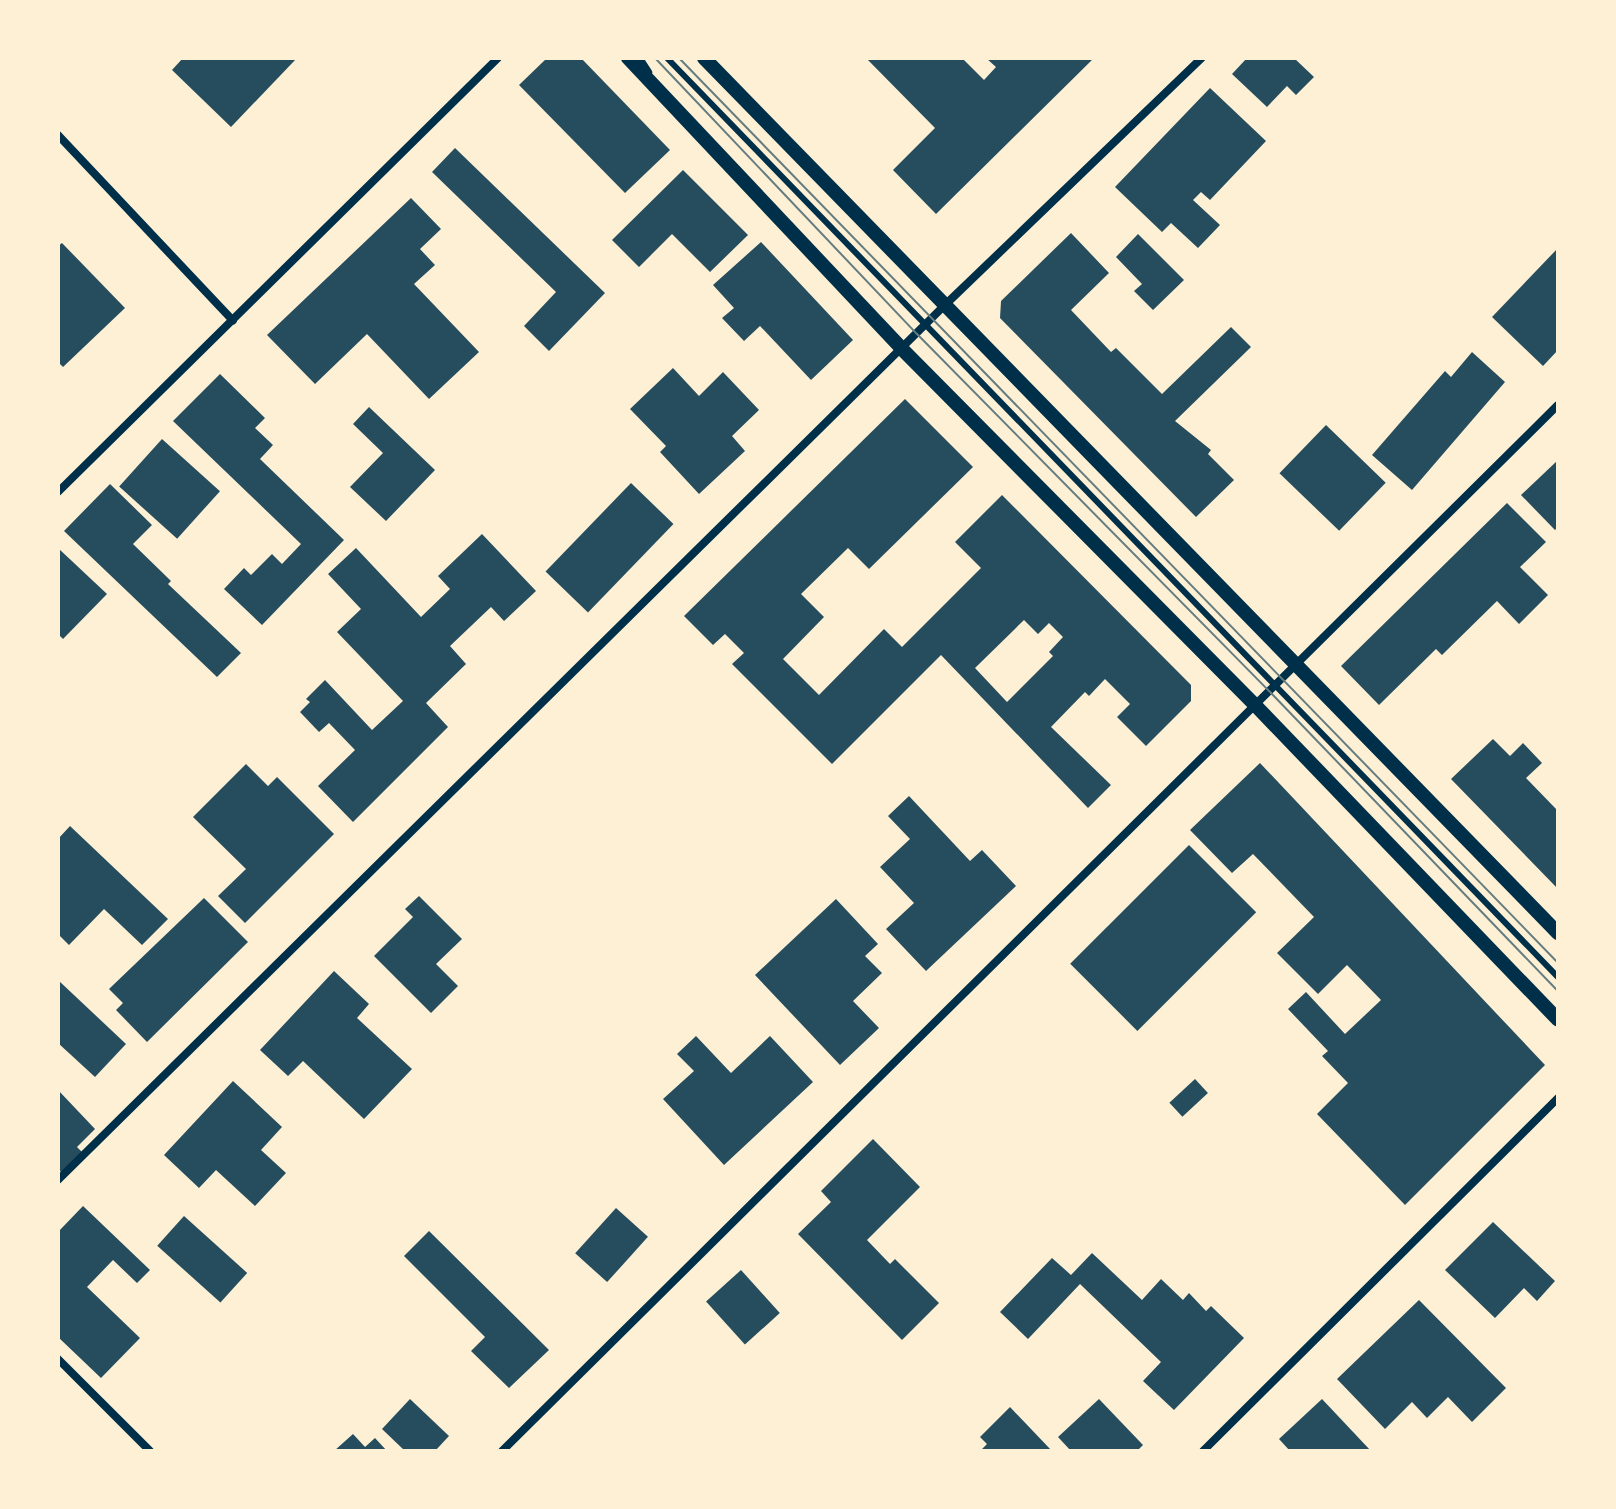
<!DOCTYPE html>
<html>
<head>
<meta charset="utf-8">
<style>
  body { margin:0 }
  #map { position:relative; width:1616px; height:1509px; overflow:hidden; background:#fdf0d5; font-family:"Roboto Condensed",sans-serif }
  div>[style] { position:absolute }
  .building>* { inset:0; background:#264d5e; transform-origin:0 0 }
  .service>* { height:6px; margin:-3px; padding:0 3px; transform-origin:3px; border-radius:3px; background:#003049 }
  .minor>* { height:8px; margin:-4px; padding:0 4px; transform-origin:4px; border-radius:4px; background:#003049 }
  .tertiary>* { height:14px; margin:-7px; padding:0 7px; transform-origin:7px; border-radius:7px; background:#003049 }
  .tram>* { height:2px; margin:-1px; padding:0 1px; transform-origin:1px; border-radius:1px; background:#657d81 }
  span { translate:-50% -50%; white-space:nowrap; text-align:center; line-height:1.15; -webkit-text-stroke:8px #fdf0d5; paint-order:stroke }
  .frame { position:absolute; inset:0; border:60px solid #fdf0d5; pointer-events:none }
</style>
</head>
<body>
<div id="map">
  <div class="building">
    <i style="clip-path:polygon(183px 58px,297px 58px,231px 127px,172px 70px)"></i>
    <i style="clip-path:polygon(547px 58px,581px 58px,670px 150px,625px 193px,519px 85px)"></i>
    <i style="clip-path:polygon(866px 58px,962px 58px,984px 80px,996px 67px,986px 58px,1094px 58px,936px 214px,893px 170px,935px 128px)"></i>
    <i style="clip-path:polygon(1247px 58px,1294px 58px,1314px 77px,1296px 95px,1287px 86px,1267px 107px,1232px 74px)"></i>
    <i style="clip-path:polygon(1210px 88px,1266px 141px,1210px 200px,1201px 192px,1193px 200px,1220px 225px,1198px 248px,1171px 223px,1162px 232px,1115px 187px)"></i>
    <i style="clip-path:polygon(455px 148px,605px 293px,549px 351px,524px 326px,556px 292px,432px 172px)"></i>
    <i style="clip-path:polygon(683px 170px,748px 235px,710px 272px,672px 234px,639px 267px,612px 240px)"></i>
    <i style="clip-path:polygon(411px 198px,441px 229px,420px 249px,435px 265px,414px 284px,479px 352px,429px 399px,367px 334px,315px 384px,267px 335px)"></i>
    <i style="clip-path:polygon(1071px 233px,1109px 273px,1071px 310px,1111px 352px,1116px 348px,1162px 394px,1231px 327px,1251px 347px,1175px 421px,1211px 450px,1208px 454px,1234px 480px,1196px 517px,1000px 318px,1001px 301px)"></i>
    <i style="clip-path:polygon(1138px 234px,1184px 280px,1153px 310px,1134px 291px,1142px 284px,1116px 257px)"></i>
    <i style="clip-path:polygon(761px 242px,853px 340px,811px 380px,760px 326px,744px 341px,722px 318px,734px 308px,713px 285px)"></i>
    <i style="clip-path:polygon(62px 243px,125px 308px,63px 367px,58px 362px,58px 246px)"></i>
    <i style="clip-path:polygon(1558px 248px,1558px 350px,1543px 366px,1492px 317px)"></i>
    <i style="clip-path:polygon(1472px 352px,1505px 382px,1412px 490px,1372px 455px,1445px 371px,1451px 377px)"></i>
    <i style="clip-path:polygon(673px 368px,699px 396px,723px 372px,759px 410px,732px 436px,745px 451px,699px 494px,660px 452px,666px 446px,630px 409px)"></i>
    <i style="clip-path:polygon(220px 374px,265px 418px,255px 428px,273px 445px,260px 459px,344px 540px,262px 625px,224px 589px,244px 568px,251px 575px,272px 554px,282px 564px,301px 544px,173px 421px)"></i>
    <i style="clip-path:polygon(evenodd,905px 399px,973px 467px,869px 569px,848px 548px,801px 594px,824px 617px,783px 659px,819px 695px,884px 629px,902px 647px,981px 568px,955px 542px,1002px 495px,1191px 685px,1191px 701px,1146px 746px,1117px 717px,1130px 704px,1105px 679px,1089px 696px,1085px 692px,1051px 727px,1111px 785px,1088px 808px,941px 655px,832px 764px,732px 664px,744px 653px,725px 634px,713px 645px,684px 616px,905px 399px,1024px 620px,1038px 634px,1049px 623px,1063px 637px,1049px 652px,1053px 656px,1007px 702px,975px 668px,1024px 620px)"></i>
    <i style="clip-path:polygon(369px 407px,435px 470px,386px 521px,350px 487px,383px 453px,353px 424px)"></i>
    <i style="left:1326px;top:425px;width:83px;height:67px;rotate:44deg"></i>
    <i style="left:162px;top:439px;width:78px;height:64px;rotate:42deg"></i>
    <i style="clip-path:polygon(1558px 460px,1558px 527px,1555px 530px,1521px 495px)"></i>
    <i style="left:631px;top:483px;width:59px;height:123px;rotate:44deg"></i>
    <i style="clip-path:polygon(110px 484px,152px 525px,133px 544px,171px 581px,168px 584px,241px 653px,217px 677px,64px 531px)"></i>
    <i style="clip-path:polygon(1507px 503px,1546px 542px,1520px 567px,1548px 595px,1519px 624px,1497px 601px,1442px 655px,1436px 649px,1379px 705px,1341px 666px)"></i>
    <i style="clip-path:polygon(482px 534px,536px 591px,504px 621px,491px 607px,450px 646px,466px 664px,426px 703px,448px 727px,353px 822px,318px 786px,355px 750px,329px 723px,319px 732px,300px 712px,310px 702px,306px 699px,325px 680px,372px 730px,403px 701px,337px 632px,361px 609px,328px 574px,356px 548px,421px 617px,450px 589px,438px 576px)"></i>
    <i style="clip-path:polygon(58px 548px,107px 594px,63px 639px,58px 634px)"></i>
    <i style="clip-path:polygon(1493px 739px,1510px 756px,1523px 743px,1542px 763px,1526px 778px,1558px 811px,1558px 889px,1451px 779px)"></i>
    <i style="clip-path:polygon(1260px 763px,1545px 1065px,1405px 1205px,1317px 1114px,1348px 1083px,1322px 1056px,1328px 1051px,1288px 1009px,1306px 992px,1345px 1034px,1381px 1000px,1347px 965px,1318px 994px,1277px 953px,1314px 917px,1253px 854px,1232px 873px,1190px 830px)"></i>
    <i style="clip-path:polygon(246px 764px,268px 786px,277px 777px,334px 834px,245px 923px,218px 896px,246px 869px,193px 817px)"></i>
    <i style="clip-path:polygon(909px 796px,970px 861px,982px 850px,1016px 886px,926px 971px,886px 929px,914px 903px,880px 867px,910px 839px,888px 816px)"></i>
    <i style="clip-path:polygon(70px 826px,168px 919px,142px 945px,104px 909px,69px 945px,58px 934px,58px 839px)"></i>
    <i style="left:1189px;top:845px;width:95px;height:168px;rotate:45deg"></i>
    <i style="clip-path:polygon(419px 896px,462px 939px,436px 964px,458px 986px,431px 1013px,374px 956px,413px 917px,405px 909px)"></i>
    <i style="clip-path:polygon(204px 898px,248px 942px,147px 1042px,116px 1010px,123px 1003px,109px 989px)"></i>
    <i style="clip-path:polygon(836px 899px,878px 944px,865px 956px,882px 973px,853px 1001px,879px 1028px,840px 1065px,755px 975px)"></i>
    <i style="clip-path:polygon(334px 971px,369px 1004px,357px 1018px,412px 1069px,364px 1119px,303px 1061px,288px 1076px,260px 1050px)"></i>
    <i style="clip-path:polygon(58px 980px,126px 1044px,95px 1077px,58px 1043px)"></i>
    <i style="clip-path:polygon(696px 1036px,731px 1073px,770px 1036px,813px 1082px,724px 1165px,663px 1099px,694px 1071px,677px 1054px)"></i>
    <i style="left:1195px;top:1079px;width:19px;height:35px;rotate:47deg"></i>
    <i style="clip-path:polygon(233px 1081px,282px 1127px,261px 1150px,286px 1173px,255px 1206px,216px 1170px,199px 1188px,164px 1155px)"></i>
    <i style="clip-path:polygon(58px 1090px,95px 1129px,77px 1147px,83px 1153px,62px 1173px,58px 1169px)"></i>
    <i style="clip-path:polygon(873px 1139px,920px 1187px,867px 1240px,890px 1264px,895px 1259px,939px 1303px,902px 1340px,798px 1234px,831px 1202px,821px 1191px)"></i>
    <i style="clip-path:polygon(83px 1206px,150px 1270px,137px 1283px,113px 1260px,87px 1287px,140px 1338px,101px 1378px,58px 1337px,58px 1232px)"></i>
    <i style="left:616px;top:1208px;width:43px;height:61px;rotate:42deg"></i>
    <i style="left:184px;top:1216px;width:85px;height:40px;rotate:42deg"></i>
    <i style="clip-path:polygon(1493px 1222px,1555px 1281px,1537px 1301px,1524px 1288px,1495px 1318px,1445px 1270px)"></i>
    <i style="clip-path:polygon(429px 1231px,549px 1350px,509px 1388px,471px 1351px,485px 1337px,404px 1256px)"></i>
    <i style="clip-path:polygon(1092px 1253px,1142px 1300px,1161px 1279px,1183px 1300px,1189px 1293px,1206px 1311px,1211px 1306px,1244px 1338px,1174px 1410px,1143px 1381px,1161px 1362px,1080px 1284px,1028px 1339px,1000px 1312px,1052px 1258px,1071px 1275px)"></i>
    <i style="left:741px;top:1270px;width:58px;height:47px;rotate:48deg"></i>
    <i style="clip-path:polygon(1419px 1300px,1506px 1388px,1472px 1422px,1448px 1397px,1427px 1418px,1412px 1402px,1385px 1429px,1337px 1379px)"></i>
    <i style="clip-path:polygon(410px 1399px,449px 1436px,435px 1451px,405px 1451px,382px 1429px)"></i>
    <i style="clip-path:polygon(1099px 1399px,1143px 1445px,1137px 1451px,1071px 1451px,1058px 1437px)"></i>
    <i style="clip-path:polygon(1322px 1399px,1371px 1451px,1290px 1451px,1279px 1439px)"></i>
    <i style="clip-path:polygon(1010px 1407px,1052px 1451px,980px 1451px,987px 1444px,980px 1437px)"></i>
    <i style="clip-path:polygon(353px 1434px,365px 1447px,375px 1438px,387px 1451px,334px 1451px)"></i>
  </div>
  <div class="service">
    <i style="left:640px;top:58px;width:17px;rotate:57deg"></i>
    <i style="left:667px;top:58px;width:1280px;rotate:45.89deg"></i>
  </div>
  <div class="minor">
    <i style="left:58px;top:135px;width:255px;rotate:46.7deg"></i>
    <i style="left:58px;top:492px;width:618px;rotate:-44.61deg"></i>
    <i style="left:58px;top:1180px;width:1246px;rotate:-44.61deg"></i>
    <i style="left:945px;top:305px;width:356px;rotate:-43.9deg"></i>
    <i style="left:58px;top:1359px;width:130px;rotate:45deg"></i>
    <i style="left:502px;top:1451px;width:1486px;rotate:-44.73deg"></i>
    <i style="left:1203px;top:1451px;width:501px;rotate:-44.84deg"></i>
  </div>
  <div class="tertiary">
    <i style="left:628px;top:58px;width:400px;rotate:46.7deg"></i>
    <i style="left:902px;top:349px;width:504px;rotate:45.24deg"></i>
    <i style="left:1257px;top:707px;width:434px;rotate:46.1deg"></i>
    <i style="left:704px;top:58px;width:1223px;rotate:45.7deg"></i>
  </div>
  <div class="tram">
    <i style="left:655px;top:58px;width:381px;rotate:46.5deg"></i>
    <i style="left:917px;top:334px;width:504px;rotate:45.4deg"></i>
    <i style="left:1271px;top:693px;width:414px;rotate:46.1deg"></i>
    <i style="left:679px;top:58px;width:1262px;rotate:45.83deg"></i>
  </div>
  <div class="frame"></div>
</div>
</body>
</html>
